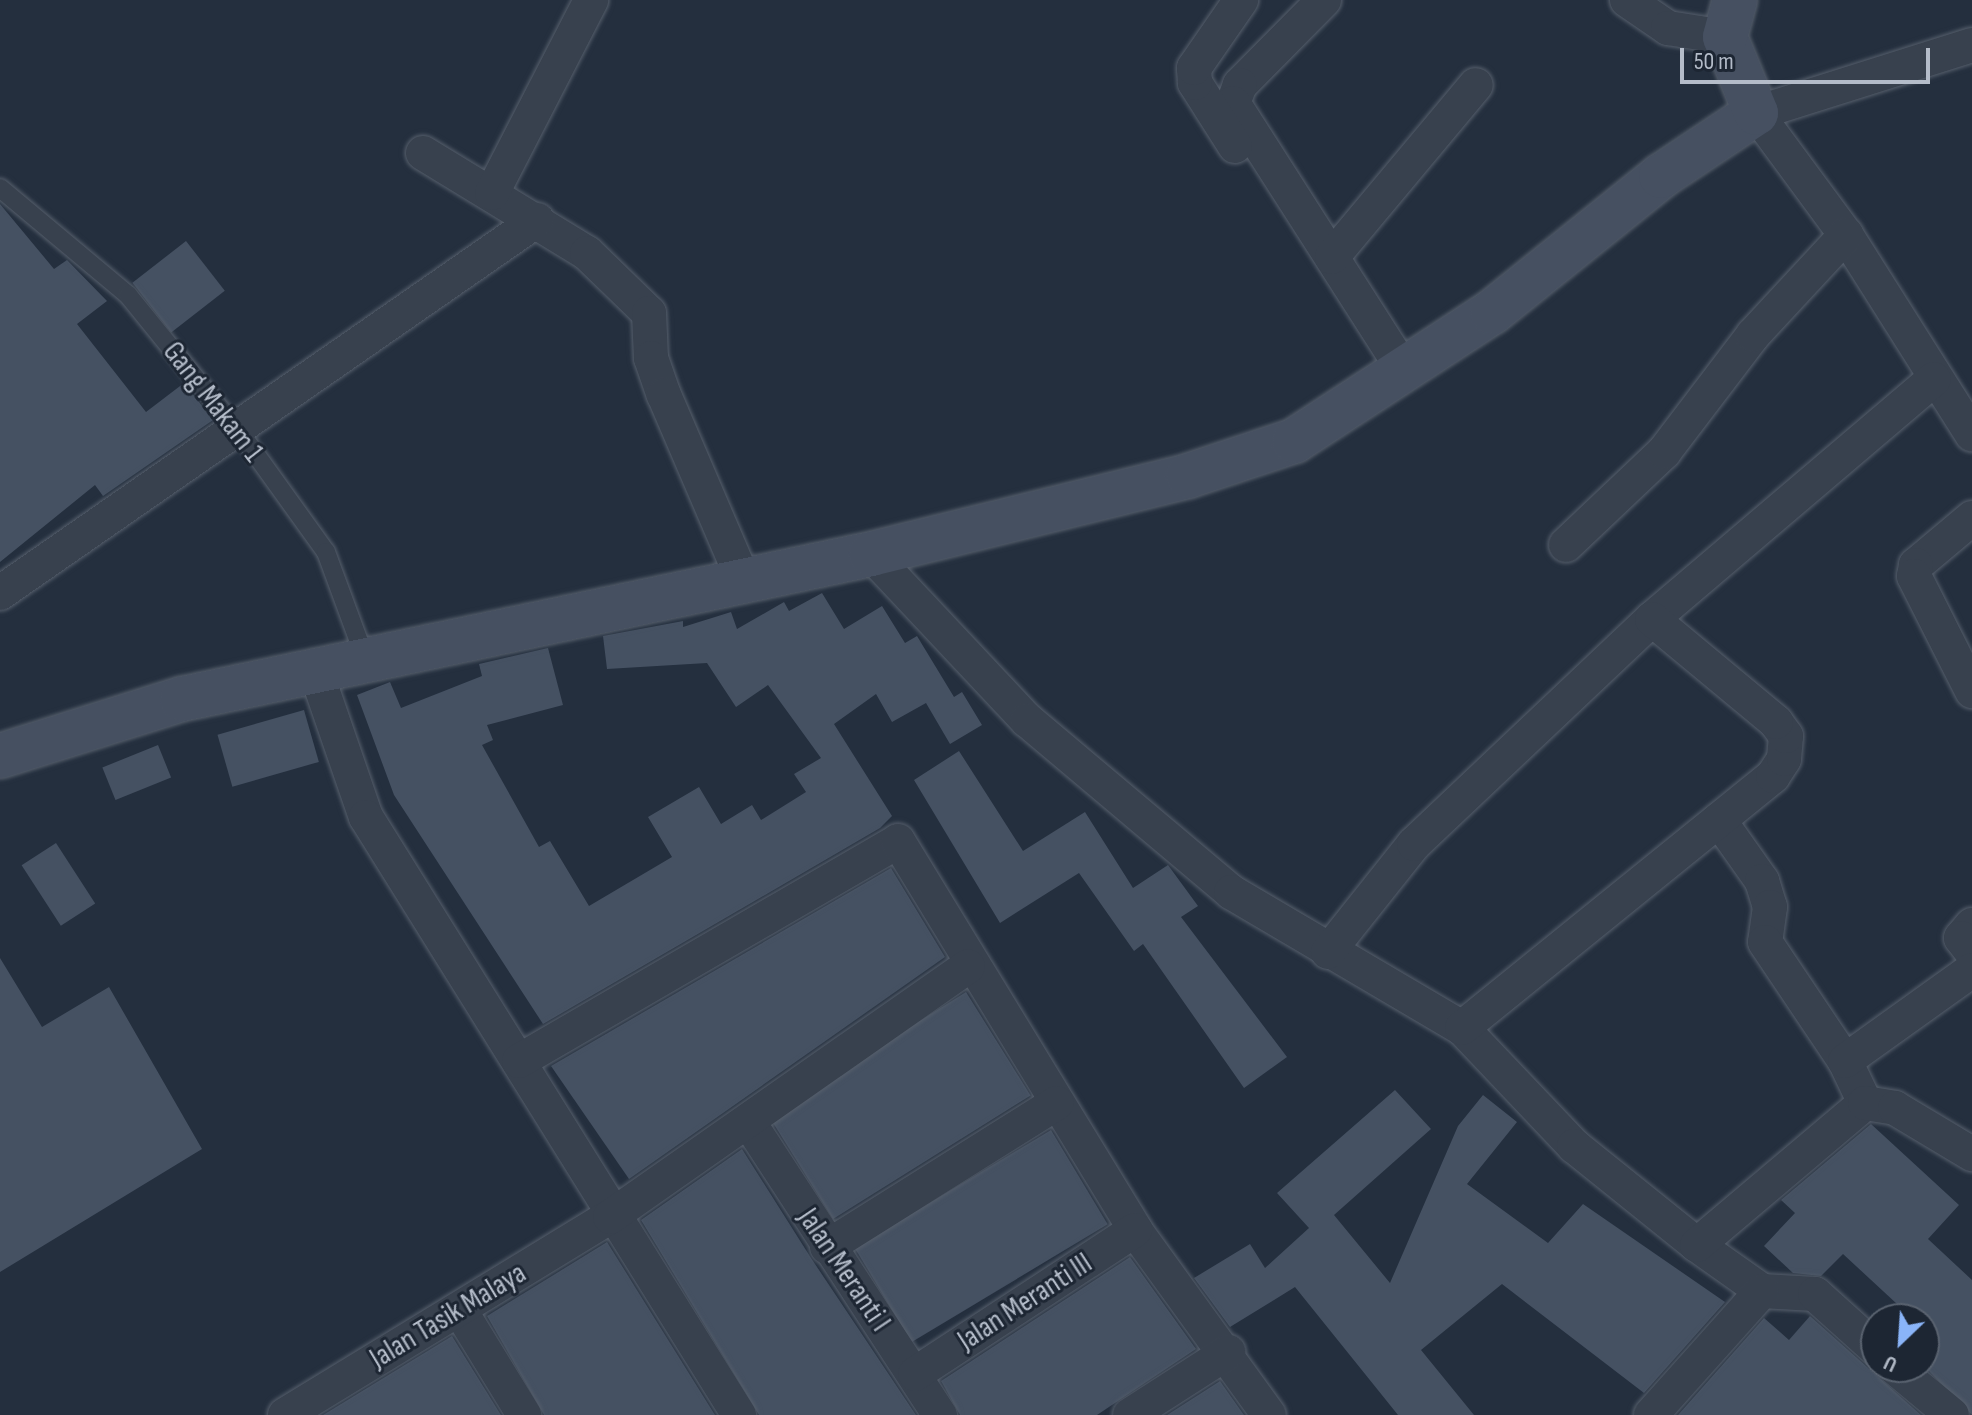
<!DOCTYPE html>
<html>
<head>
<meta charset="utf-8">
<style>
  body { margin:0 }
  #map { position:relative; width:1972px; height:1415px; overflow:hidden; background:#242f3e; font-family:"Sofia Sans Condensed",sans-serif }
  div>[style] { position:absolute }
  .building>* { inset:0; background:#455162; transform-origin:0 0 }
  .roads { filter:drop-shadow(0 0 2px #565f6c) drop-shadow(0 0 2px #565f6c) }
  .lane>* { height:18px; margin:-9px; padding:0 9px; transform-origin:9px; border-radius:9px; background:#38414e }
  .street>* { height:34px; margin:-17px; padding:0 17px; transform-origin:17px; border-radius:17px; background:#38414e }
  .secondary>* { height:44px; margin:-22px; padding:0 22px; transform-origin:22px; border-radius:22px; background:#465061 }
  span { translate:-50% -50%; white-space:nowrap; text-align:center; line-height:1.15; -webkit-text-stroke:6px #1d2633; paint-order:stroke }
  .street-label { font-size:30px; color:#b4bcc9 }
  .north { position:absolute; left:1860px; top:1303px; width:80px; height:80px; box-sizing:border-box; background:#1d2633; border:2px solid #59626f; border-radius:50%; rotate:205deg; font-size:22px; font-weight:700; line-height:32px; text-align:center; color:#b4bcc9 }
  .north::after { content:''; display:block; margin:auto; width:28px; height:36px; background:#8ab4f8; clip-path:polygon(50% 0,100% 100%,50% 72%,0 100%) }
  .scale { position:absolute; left:1680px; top:48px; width:250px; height:36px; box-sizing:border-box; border:4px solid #b4bcc9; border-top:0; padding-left:10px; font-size:24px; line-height:28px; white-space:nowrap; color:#b4bcc9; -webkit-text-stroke:6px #1d2633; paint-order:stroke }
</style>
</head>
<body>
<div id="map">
  <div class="building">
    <i style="clip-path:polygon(0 204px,54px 269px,67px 260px,107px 301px,77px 324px,146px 412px,184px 383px,213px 420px,103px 496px,95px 485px,0 562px)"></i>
    <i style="left:186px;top:241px;width:63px;height:68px;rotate:52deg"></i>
    <i style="clip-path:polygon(822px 593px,844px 629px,882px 606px,905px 643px,917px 636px,954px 697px,962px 692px,982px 725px,950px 744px,926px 703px,892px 722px,876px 694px,834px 724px,892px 816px,880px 828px,543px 1024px,394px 795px,357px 695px,390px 682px,401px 708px,482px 676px,479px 664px,548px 648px,563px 705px,487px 725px,493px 740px,482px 745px,539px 847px,550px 841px,589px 906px,672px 857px,648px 817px,699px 787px,721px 824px,752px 805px,761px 820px,806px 792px,794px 774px,821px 758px,768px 685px,736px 707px,707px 663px,607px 669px,603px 636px,683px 621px,683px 627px,731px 612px,737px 629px,784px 602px,789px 611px)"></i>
    <i style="left:304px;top:710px;width:54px;height:90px;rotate:74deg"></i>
    <i style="left:158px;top:745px;width:35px;height:60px;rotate:68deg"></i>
    <i style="clip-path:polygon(959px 751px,1023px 851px,1085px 812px,1133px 888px,1168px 865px,1198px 906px,1181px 917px,1287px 1057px,1244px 1088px,1143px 944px,1134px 951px,1079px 873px,1000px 923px,914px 780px)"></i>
    <i style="left:56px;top:843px;width:72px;height:41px;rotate:57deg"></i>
    <i style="clip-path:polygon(891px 868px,945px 957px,629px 1179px,551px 1066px)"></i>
    <i style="clip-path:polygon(0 958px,42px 1027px,109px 987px,202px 1149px,0 1272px)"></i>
    <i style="left:966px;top:992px;width:122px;height:233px;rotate:58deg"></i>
    <i style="clip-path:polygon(1395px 1090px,1431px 1129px,1334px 1215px,1390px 1283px,1458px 1126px,1483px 1095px,1517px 1122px,1467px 1184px,1548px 1243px,1583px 1204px,1725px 1302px,1644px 1393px,1502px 1284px,1421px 1350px,1474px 1415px,1398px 1415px,1295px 1287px,1230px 1327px,1194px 1278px,1250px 1244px,1265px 1268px,1309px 1228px,1277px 1193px)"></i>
    <i style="clip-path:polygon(1871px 1124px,1959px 1205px,1928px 1239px,1972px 1280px,1972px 1415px,1924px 1366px,1924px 1319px,1882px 1319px,1897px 1304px,1843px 1254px,1821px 1276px,1793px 1273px,1764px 1246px,1795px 1213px,1781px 1200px)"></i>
    <i style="left:1051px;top:1130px;width:110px;height:229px;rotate:59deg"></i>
    <i style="clip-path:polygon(742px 1149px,811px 1258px,916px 1415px,759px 1415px,641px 1220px)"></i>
    <i style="clip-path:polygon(607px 1242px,715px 1415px,544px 1415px,487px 1316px)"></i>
    <i style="clip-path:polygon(1130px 1257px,1196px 1349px,1097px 1415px,960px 1415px,941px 1381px)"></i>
    <i style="clip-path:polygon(1810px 1316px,1921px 1415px,1678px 1415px,1764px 1318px,1789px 1340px)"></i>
    <i style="clip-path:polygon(452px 1336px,501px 1415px,323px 1415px)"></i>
    <i style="clip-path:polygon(1220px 1381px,1244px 1415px,1167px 1415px)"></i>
  </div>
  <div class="roads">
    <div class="lane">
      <i style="left:0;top:188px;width:167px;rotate:39.9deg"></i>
      <i style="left:128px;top:295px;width:184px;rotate:51deg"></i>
      <i style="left:244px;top:438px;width:140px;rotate:54.3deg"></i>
      <i style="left:326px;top:552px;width:116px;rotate:69.8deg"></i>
    </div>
    <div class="street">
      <i style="left:1324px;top:0;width:120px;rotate:134.7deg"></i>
      <i style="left:1240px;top:85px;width:19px;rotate:111deg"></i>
      <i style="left:1233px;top:103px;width:319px;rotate:57.4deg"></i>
      <i style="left:1627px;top:0;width:50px;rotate:34.3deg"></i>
      <i style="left:1668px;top:28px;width:58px;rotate:9deg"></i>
      <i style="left:1972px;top:45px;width:226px;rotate:162.5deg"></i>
      <i style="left:1756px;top:113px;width:152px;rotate:53.6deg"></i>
      <i style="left:1846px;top:235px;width:236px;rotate:57.7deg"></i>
      <i style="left:1235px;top:146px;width:75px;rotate:-122.4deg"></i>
      <i style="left:1195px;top:83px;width:15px;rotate:-94deg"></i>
      <i style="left:1194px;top:68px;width:83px;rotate:-55.3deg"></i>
      <i style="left:423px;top:153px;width:192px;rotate:31.4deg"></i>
      <i style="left:587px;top:253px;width:86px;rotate:44.1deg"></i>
      <i style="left:649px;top:313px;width:45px;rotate:87.5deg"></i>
      <i style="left:651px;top:358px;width:39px;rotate:71deg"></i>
      <i style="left:664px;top:395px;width:200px;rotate:66.8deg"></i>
      <i style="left:492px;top:193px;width:217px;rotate:-62.8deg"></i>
      <i style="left:1332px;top:257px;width:224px;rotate:-50.1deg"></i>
      <i style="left:1972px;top:518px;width:73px;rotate:140deg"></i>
      <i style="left:1916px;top:565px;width:11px;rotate:100deg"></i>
      <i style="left:1914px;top:576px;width:129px;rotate:63.2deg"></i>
      <i style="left:1566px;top:545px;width:135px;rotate:-43.5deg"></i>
      <i style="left:1664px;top:452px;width:147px;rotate:-52.7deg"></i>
      <i style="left:1753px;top:335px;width:137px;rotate:-47.1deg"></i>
      <i style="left:871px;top:554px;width:228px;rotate:46.8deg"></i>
      <i style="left:1027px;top:720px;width:267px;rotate:40.1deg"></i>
      <i style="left:1231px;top:892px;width:268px;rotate:30.5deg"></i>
      <i style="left:1462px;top:1028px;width:163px;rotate:46.5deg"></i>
      <i style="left:1574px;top:1146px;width:158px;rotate:38.8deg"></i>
      <i style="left:1697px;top:1245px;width:80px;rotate:35.3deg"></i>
      <i style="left:1762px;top:1291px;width:53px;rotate:3.2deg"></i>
      <i style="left:1815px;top:1294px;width:82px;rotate:42deg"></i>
      <i style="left:0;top:593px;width:654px;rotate:-34.78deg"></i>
      <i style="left:316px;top:672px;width:153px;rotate:71deg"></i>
      <i style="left:366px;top:817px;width:705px;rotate:58.05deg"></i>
      <i style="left:1719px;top:820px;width:75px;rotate:54.8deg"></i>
      <i style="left:1762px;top:881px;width:27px;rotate:73deg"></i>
      <i style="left:1770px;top:907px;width:35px;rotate:98deg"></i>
      <i style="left:1765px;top:942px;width:143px;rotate:56.1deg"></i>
      <i style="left:1845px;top:1061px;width:47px;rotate:64.5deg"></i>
      <i style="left:1972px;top:925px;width:17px;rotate:130deg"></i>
      <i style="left:1961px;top:938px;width:18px;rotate:52deg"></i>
      <i style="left:1328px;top:952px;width:138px;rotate:-51.5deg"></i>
      <i style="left:1414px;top:844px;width:328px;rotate:-43.4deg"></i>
      <i style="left:1652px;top:619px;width:370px;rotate:-40.4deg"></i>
      <i style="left:1462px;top:1028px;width:400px;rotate:-39deg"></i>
      <i style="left:1773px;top:776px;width:20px;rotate:-57deg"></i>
      <i style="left:1784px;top:759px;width:23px;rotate:-85deg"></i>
      <i style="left:1786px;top:736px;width:17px;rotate:-126deg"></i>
      <i style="left:1776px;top:722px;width:161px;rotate:-140.3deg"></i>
      <i style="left:519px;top:1061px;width:438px;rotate:-30.1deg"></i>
      <i style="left:898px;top:841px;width:456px;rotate:58.6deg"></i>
      <i style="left:1135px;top:1230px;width:228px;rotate:54.1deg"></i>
      <i style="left:1845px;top:1061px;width:156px;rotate:-35.6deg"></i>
      <i style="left:750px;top:1124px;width:348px;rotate:56.9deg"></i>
      <i style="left:1697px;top:1245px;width:220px;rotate:-40.2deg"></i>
      <i style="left:1865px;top:1103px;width:30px;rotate:9deg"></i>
      <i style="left:1895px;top:1108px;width:90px;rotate:30.9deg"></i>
      <i style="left:827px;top:1247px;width:271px;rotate:-32.1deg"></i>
      <i style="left:461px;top:1312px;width:121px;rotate:58.5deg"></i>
      <i style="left:1894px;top:1367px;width:75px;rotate:39.6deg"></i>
      <i style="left:915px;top:1374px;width:263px;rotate:-33.2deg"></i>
      <i style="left:285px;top:1415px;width:381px;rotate:-31.4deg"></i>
      <i style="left:610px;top:1217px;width:437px;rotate:-35deg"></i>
      <i style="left:1130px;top:1415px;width:117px;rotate:-32.7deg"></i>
      <i style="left:1651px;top:1415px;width:166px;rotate:-48.2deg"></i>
    </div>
    <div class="secondary">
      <i style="left:0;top:756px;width:191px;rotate:-17.4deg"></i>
      <i style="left:182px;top:699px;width:704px;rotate:-11.88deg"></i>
      <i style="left:871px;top:554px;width:326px;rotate:-13.8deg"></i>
      <i style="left:1188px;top:476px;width:112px;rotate:-18.3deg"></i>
      <i style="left:1294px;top:441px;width:236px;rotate:-33.1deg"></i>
      <i style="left:1492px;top:312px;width:217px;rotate:-38.8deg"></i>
      <i style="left:1661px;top:176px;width:114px;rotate:-33.6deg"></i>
      <i style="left:1756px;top:113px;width:82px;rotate:-112.2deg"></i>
      <i style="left:1725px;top:37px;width:38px;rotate:-75deg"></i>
    </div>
  </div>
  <div class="street-label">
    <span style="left:213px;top:402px;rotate:52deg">Gang Makam 1</span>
    <span style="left:844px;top:1270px;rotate:56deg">Jalan Meranti I</span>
    <span style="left:1025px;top:1302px;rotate:-33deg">Jalan Meranti III</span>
    <span style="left:448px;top:1316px;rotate:-31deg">Jalan Tasik Malaya</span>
  </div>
  <div class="north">U</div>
  <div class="scale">50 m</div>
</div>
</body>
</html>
